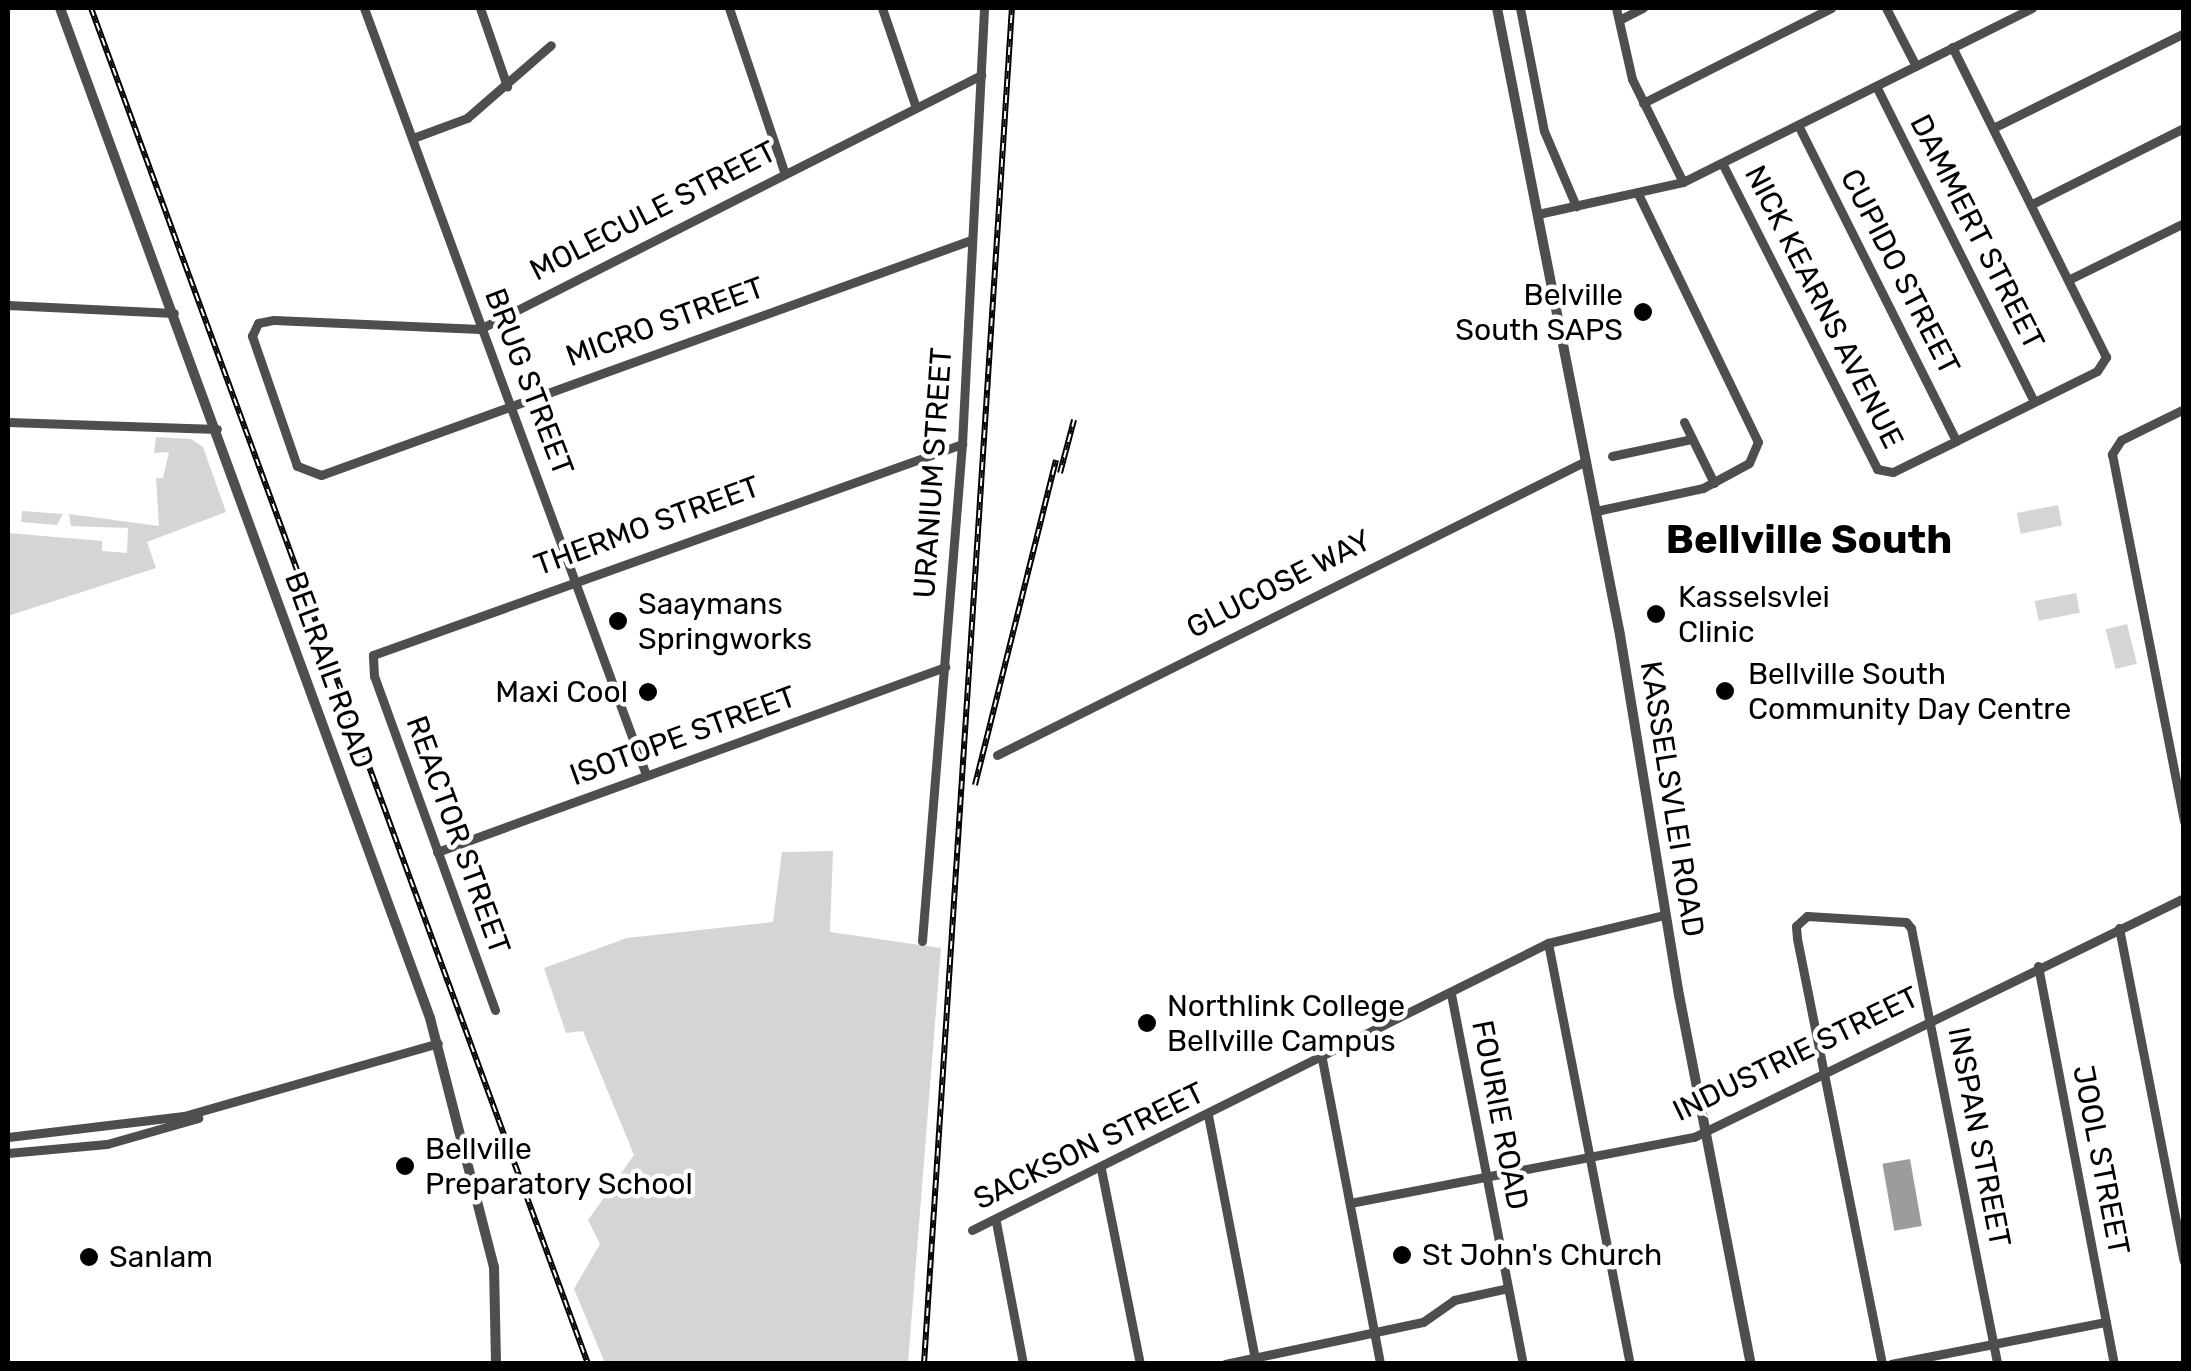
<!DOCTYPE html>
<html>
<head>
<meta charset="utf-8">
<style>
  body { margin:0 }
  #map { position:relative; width:2191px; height:1371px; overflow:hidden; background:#fff; font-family:Rubik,sans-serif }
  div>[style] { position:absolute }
  .green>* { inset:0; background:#d5d5d5; transform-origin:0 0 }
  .water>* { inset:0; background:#9c9c9c; transform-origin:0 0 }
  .minor>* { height:9px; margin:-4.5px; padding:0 4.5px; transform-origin:4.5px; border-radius:4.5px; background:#4e4e4e }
  .tertiary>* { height:10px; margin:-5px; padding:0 5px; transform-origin:5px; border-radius:5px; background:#4e4e4e }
  .rail>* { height:6px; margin-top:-3px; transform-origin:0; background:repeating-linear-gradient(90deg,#fff 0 8px,#000 0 16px); box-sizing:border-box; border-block:2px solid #000 }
  .dots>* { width:28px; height:28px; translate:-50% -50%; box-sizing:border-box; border:5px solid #fff; border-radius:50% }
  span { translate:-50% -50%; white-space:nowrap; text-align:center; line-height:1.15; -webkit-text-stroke:9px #fff; paint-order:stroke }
  .street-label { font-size:30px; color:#000 }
  .poi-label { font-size:30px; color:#000 }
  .right { translate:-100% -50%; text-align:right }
  .left { translate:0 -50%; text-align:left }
  .district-label { font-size:40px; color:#000; font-weight:700 }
  .frame { position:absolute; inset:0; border:10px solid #000; pointer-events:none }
</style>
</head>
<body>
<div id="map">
  <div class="green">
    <i style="clip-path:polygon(156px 437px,191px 439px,203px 447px,226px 512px,147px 542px,156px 568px,8px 616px,8px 533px,102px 541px,102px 551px,127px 553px,128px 528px,71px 526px,69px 514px,159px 526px,156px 478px,163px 478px,169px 452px,154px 453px)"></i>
    <i style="left:2058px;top:505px;width:21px;height:42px;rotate:79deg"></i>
    <i style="clip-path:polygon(22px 511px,63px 514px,57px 525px,21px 522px)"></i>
    <i style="left:2076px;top:593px;width:20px;height:42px;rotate:79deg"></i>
    <i style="left:2127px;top:624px;width:41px;height:22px;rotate:76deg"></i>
    <i style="clip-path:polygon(833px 851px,830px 932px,941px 948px,908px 1363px,605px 1363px,574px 1289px,600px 1244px,588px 1220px,634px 1155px,583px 1031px,566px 1033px,544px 968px,627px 938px,773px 922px,782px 852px)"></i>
  </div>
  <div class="water">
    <i style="left:1910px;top:1159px;width:68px;height:28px;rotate:80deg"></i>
  </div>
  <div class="minor">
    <i style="left:364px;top:8px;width:817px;rotate:69.81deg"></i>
    <i style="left:480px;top:8px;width:83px;rotate:70.9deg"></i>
    <i style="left:729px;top:8px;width:172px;rotate:71.4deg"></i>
    <i style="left:882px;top:8px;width:102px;rotate:71.2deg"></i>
    <i style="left:1520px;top:8px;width:125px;rotate:79deg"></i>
    <i style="left:1544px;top:131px;width:82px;rotate:66.9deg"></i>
    <i style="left:1616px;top:8px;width:73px;rotate:77.3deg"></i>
    <i style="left:1632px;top:79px;width:115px;rotate:63.7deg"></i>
    <i style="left:1886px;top:8px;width:65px;rotate:62.7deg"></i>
    <i style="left:1619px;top:20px;width:27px;rotate:-27deg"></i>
    <i style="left:1876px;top:86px;width:352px;rotate:63.4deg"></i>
    <i style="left:1643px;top:103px;width:211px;rotate:-26.8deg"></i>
    <i style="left:1798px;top:125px;width:353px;rotate:63.4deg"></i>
    <i style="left:1993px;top:128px;width:213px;rotate:-26.4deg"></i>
    <i style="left:413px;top:138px;width:58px;rotate:-20.3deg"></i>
    <i style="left:467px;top:118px;width:111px;rotate:-41deg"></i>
    <i style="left:1722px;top:163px;width:343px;rotate:63.1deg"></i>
    <i style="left:1877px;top:469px;width:16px;rotate:11deg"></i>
    <i style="left:1893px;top:472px;width:70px;rotate:-26.2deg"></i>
    <i style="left:1956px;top:441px;width:157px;rotate:-26.4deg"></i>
    <i style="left:2097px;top:371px;width:17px;rotate:-57deg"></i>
    <i style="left:2106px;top:357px;width:346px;rotate:-116.4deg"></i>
    <i style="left:2032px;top:204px;width:170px;rotate:-26.6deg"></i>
    <i style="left:1538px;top:214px;width:148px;rotate:-12.4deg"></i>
    <i style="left:1683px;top:182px;width:390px;rotate:-26.5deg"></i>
    <i style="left:971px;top:240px;width:691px;rotate:160.12deg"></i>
    <i style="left:321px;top:475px;width:26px;rotate:-159deg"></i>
    <i style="left:297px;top:466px;width:138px;rotate:-109.1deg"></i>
    <i style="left:252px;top:336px;width:14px;rotate:-65deg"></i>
    <i style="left:258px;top:323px;width:16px;rotate:-11deg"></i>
    <i style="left:274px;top:320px;width:206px;rotate:2.5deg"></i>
    <i style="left:480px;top:329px;width:562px;rotate:-26.88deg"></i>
    <i style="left:2070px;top:279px;width:127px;rotate:-26.2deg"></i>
    <i style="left:8px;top:305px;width:166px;rotate:2.8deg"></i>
    <i style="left:2184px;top:409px;width:70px;rotate:153.8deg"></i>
    <i style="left:2121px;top:440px;width:17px;rotate:123deg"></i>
    <i style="left:2112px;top:454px;width:374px;rotate:78.9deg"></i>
    <i style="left:8px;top:422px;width:209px;rotate:1.9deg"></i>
    <i style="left:1684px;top:422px;width:68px;rotate:63.8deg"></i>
    <i style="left:1612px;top:456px;width:82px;rotate:-12deg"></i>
    <i style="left:1596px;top:511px;width:109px;rotate:-12.1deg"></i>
    <i style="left:1703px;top:488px;width:52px;rotate:-28.5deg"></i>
    <i style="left:1749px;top:463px;width:23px;rotate:-67deg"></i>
    <i style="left:1758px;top:442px;width:276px;rotate:-115.8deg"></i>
    <i style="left:997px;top:755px;width:658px;rotate:-26.53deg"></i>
    <i style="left:437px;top:852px;width:541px;rotate:-20.01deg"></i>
    <i style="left:2119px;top:928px;width:339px;rotate:79deg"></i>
    <i style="left:922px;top:941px;width:499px;rotate:-85.4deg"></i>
    <i style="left:962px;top:444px;width:437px;rotate:-87.1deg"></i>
    <i style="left:1548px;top:943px;width:429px;rotate:79deg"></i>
    <i style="left:2038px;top:966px;width:405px;rotate:79.2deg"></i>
    <i style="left:1451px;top:994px;width:377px;rotate:79deg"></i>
    <i style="left:495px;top:1010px;width:355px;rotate:-109.9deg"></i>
    <i style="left:374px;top:676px;width:21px;rotate:-93deg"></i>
    <i style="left:373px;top:655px;width:626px;rotate:-19.71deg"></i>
    <i style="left:1322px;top:1059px;width:310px;rotate:79.2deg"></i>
    <i style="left:1208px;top:1115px;width:254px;rotate:79.1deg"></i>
    <i style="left:8px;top:1137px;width:177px;rotate:-6.8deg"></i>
    <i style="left:184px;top:1116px;width:264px;rotate:-16deg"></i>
    <i style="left:8px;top:1153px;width:99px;rotate:-5.2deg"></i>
    <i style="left:107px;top:1144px;width:95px;rotate:-15.9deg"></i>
    <i style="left:1101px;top:1169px;width:199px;rotate:78.7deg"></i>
    <i style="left:1350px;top:1203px;width:350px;rotate:-10.9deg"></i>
    <i style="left:1694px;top:1137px;width:545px;rotate:-26deg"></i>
    <i style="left:996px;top:1222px;width:145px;rotate:79.2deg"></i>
    <i style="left:972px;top:1230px;width:644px;rotate:-26.49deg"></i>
    <i style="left:1548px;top:943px;width:120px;rotate:-13.5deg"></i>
    <i style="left:1225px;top:1364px;width:202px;rotate:-12deg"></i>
    <i style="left:1423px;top:1322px;width:38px;rotate:-35deg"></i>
    <i style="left:1454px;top:1300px;width:55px;rotate:-12.5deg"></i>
    <i style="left:1882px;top:1364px;width:434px;rotate:-101.3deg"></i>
    <i style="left:1797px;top:938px;width:12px;rotate:-95deg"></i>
    <i style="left:1796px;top:926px;width:15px;rotate:-42deg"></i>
    <i style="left:1807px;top:916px;width:99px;rotate:3.5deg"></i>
    <i style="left:1906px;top:922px;width:8px;rotate:50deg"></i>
    <i style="left:1911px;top:928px;width:444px;rotate:78.8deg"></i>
    <i style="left:1891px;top:1364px;width:219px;rotate:-11.1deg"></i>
  </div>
  <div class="tertiary">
    <i style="left:60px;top:8px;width:1076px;rotate:69.88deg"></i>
    <i style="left:430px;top:1018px;width:257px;rotate:75.6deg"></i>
    <i style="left:494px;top:1267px;width:97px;rotate:88.8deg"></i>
    <i style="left:1497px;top:8px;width:639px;rotate:78.9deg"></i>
    <i style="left:1620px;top:635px;width:365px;rotate:80.7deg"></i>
    <i style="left:1679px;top:995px;width:376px;rotate:79deg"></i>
  </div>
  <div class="rail">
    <i style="left:91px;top:8px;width:1444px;rotate:69.87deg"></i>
    <i style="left:1060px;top:473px;width:55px;rotate:-75.2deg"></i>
    <i style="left:975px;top:785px;width:335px;rotate:-76deg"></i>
    <i style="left:924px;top:1364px;width:1359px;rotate:-86.29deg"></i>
  </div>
  <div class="dots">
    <i style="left:1643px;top:312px;background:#000"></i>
    <i style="left:1656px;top:614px;background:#000"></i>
    <i style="left:618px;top:621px;background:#000"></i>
    <i style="left:1725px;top:691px;background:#000"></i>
    <i style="left:648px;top:692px;background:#000"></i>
    <i style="left:1147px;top:1023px;background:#000"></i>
    <i style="left:405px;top:1166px;background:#000"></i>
    <i style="left:1402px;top:1255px;background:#000"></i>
    <i style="left:89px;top:1257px;background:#000"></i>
  </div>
  <div class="street-label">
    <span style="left:653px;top:211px;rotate:-27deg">MOLECULE STREET</span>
    <span style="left:1977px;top:232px;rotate:63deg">DAMMERT STREET</span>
    <span style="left:1900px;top:272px;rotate:63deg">CUPIDO STREET</span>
    <span style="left:1824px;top:307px;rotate:63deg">NICK KEARNS AVENUE</span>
    <span style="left:665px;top:322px;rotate:-20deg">MICRO STREET</span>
    <span style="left:529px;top:382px;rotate:69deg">BRUG STREET</span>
    <span style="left:933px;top:473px;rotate:-86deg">URANIUM STREET</span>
    <span style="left:647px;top:526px;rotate:-20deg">THERMO STREET</span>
    <span style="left:1279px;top:584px;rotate:-27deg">GLUCOSE WAY</span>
    <span style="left:329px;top:670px;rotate:70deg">BELRAIL ROAD</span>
    <span style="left:683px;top:736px;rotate:-20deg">ISOTOPE STREET</span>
    <span style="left:1672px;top:799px;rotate:81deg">KASSELSVLEI ROAD</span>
    <span style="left:458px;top:835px;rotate:70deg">REACTOR STREET</span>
    <span style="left:1796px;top:1054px;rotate:-26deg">INDUSTRIE STREET</span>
    <span style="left:1500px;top:1115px;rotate:79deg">FOURIE ROAD</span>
    <span style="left:1979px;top:1137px;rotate:79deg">INSPAN STREET</span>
    <span style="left:1089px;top:1146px;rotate:-26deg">SACKSON STREET</span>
    <span style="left:2101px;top:1160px;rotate:79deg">JOOL STREET</span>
  </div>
  <div class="poi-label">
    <span class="right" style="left:1623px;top:312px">Belville<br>South SAPS</span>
    <span class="left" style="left:1678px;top:614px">Kasselsvlei<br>Clinic</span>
    <span class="left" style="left:638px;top:621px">Saaymans<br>Springworks</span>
    <span class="left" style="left:1748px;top:691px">Bellville South<br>Community Day Centre</span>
    <span class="right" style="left:628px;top:692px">Maxi Cool</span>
    <span class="left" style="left:1167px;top:1023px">Northlink College<br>Bellville Campus</span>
    <span class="left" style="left:425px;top:1166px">Bellville<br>Preparatory School</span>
    <span class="left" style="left:1422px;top:1255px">St John's Church</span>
    <span class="left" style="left:109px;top:1257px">Sanlam</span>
  </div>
  <div class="district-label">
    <span style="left:1809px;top:540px">Bellville South</span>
  </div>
  <div class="frame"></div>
</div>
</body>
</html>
